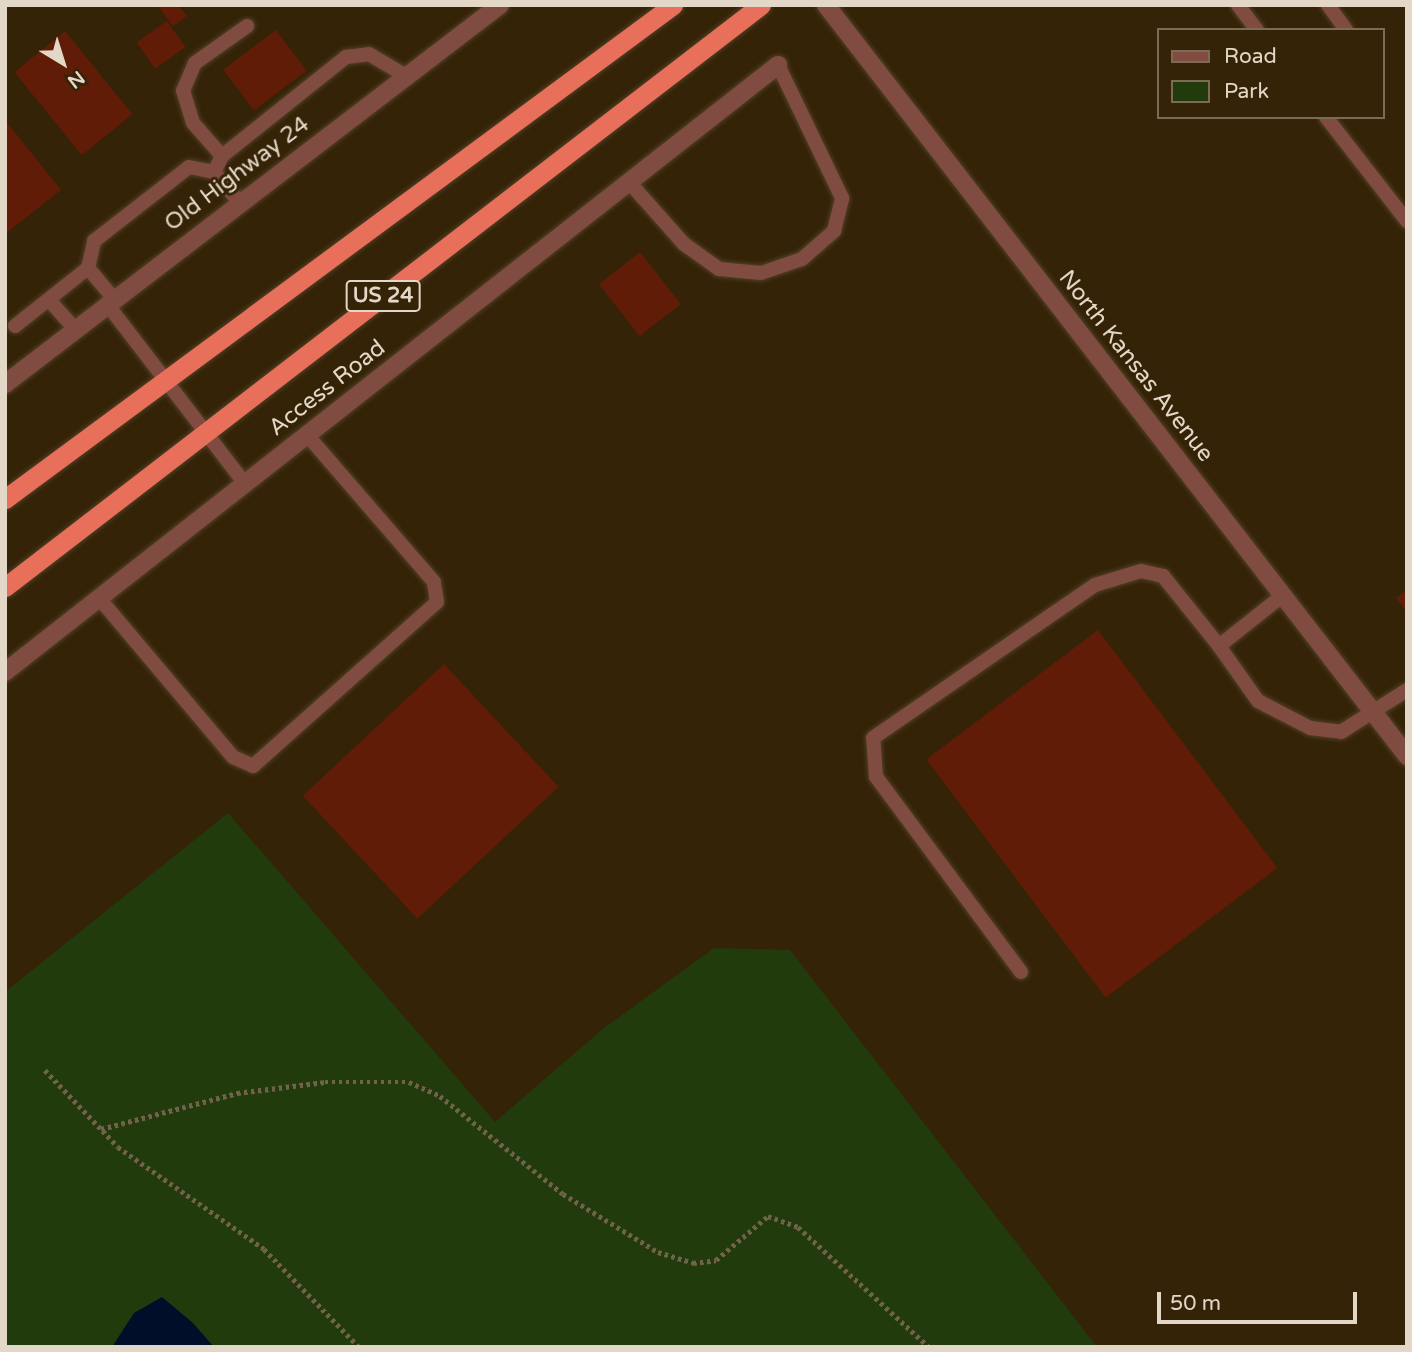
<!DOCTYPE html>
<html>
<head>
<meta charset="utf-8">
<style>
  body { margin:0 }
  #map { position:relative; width:1412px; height:1352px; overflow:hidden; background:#352307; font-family:"Varela Round",sans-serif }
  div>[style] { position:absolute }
  .green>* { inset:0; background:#213b0d }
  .water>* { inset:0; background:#000e29 }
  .building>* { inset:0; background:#611c07; transform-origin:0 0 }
  .path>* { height:4.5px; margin-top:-2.25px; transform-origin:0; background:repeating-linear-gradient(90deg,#72624b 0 3.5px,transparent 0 7px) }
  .roads { filter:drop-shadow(0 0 2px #514026) drop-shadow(0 0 2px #514026) }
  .service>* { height:14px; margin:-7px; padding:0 7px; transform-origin:7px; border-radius:7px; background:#804b41 }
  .minor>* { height:18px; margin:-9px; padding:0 9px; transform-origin:9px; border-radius:9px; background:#804b41 }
  .tertiary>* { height:18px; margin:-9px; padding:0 9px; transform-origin:9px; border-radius:9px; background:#804b41 }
  .trunk>* { height:19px; margin:-9.5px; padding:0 9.5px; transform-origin:9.5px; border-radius:9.5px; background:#e8705b }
  span { translate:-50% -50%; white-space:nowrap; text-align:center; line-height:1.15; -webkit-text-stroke:6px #352307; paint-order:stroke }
  .shield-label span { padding:2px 5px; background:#352307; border:2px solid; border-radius:5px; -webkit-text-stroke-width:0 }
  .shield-label { font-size:21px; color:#e3d7c8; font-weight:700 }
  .street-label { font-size:23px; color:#e3d7c8 }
  .frame { position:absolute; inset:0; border:7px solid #e3d7c8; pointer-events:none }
  .legend { position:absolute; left:1157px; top:28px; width:228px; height:91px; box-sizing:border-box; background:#352307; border:2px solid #7b6b54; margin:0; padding:9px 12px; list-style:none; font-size:21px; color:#e3d7c8 }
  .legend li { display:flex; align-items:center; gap:14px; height:35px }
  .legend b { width:35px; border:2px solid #7b6b54 }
  .north { position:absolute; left:28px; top:28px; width:70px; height:70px; -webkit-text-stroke:5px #352307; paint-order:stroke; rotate:142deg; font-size:19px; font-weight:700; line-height:28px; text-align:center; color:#e3d7c8 }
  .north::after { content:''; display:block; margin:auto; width:24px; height:32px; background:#e3d7c8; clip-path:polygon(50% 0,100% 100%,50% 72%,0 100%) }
  .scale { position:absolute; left:1157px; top:1292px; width:200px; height:32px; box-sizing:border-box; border:4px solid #e3d7c8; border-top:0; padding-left:9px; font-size:21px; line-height:24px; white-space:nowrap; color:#e3d7c8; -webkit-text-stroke:5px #352307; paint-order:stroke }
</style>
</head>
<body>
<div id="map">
  <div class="green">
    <i style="clip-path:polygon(228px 813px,495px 1122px,604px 1028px,714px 948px,790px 950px,1097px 1347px,5px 1347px,5px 992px)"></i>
  </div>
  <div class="water">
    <i style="clip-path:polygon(162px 1297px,193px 1323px,214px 1347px,112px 1347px,134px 1313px)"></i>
  </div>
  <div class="building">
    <i style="clip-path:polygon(157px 5px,178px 5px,187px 16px,173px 26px)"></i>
    <i style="left:167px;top:21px;width:32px;height:37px;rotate:55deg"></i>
    <i style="left:276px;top:30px;width:51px;height:66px;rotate:53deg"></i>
    <i style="left:65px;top:31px;width:107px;height:65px;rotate:51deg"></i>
    <i style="clip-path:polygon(5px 120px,61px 190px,5px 234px)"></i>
    <i style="left:640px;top:252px;width:66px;height:52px;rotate:52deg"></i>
    <i style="clip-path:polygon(1407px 590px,1407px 612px,1396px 598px)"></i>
    <i style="left:1098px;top:630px;width:298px;height:215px;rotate:53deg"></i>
    <i style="left:444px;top:664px;width:168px;height:193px;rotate:47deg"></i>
  </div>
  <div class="path">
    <i style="left:45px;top:1070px;width:106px;rotate:46.5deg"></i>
    <i style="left:118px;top:1147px;width:178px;rotate:34.9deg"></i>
    <i style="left:264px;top:1249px;width:136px;rotate:45.9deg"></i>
    <i style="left:101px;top:1129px;width:141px;rotate:-14.8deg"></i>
    <i style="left:237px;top:1093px;width:89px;rotate:-7.1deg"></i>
    <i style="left:325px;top:1082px;width:84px"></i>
    <i style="left:409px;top:1082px;width:34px;rotate:24deg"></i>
    <i style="left:440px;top:1096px;width:157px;rotate:38.5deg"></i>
    <i style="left:563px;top:1194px;width:111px;rotate:31.4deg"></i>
    <i style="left:658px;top:1252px;width:37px;rotate:17deg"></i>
    <i style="left:693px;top:1263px;width:23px;rotate:-7deg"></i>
    <i style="left:716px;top:1260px;width:68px;rotate:-40.2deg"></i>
    <i style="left:768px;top:1216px;width:32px;rotate:20deg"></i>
    <i style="left:798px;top:1227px;width:178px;rotate:42.5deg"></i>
  </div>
  <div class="roads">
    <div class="service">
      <i style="left:1238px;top:5px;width:31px;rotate:53deg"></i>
      <i style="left:1328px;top:5px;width:31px;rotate:54deg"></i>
      <i style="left:1326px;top:117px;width:132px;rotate:52.1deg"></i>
      <i style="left:222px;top:156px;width:44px;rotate:-131.3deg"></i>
      <i style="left:193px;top:123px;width:34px;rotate:-107deg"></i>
      <i style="left:183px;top:91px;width:30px;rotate:-67deg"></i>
      <i style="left:195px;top:63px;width:64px;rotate:-35.4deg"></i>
      <i style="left:629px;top:182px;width:83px;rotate:48.4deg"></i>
      <i style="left:684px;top:244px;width:43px;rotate:35.5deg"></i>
      <i style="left:719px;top:269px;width:42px;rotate:5.4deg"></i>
      <i style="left:761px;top:273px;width:43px;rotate:-18.9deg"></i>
      <i style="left:802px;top:259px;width:43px;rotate:-41.2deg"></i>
      <i style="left:834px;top:231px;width:34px;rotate:-76deg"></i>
      <i style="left:842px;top:198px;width:148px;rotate:-115.7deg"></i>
      <i style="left:240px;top:203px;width:40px;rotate:-130deg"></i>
      <i style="left:214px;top:172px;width:18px;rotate:-63deg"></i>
      <i style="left:222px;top:156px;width:159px;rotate:-38.6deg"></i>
      <i style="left:346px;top:57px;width:23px;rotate:-7deg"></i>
      <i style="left:369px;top:54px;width:43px;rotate:30.7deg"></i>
      <i style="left:114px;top:299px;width:40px;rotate:-130deg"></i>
      <i style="left:88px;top:268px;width:28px;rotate:-77deg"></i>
      <i style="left:94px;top:241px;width:120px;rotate:-37.9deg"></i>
      <i style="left:189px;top:167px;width:25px;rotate:11deg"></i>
      <i style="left:49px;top:300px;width:39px;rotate:48deg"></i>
      <i style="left:107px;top:304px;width:227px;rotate:52.5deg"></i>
      <i style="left:15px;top:326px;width:93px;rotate:-38.5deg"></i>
      <i style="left:99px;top:598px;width:208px;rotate:49.9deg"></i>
      <i style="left:233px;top:757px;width:22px;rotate:24deg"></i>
      <i style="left:253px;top:766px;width:246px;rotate:-41.7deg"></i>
      <i style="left:437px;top:602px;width:20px;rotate:-99deg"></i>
      <i style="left:434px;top:582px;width:194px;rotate:-130.8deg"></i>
      <i style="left:1219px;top:646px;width:67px;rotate:54.7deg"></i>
      <i style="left:1258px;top:701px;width:59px;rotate:27.4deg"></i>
      <i style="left:1310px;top:728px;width:31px;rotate:7deg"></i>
      <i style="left:1341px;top:732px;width:78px;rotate:-32.5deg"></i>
      <i style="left:1021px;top:972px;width:243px;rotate:-126.6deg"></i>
      <i style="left:876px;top:777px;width:39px;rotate:-94deg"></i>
      <i style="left:873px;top:738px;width:270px;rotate:-34.6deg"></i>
      <i style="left:1095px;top:585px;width:48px;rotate:-16.9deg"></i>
      <i style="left:1141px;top:571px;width:23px;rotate:13deg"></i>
      <i style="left:1163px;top:576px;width:90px;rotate:51.3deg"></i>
      <i style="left:1219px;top:646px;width:80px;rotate:-38.4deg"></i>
    </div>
    <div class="minor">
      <i style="left:5px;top:384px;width:623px;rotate:-37.44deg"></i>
      <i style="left:5px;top:672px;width:983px;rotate:-38.14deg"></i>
    </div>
    <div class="tertiary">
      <i style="left:826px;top:5px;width:950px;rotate:52.27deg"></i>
    </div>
    <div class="trunk">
      <i style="left:5px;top:499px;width:831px;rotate:-36.48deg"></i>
      <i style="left:5px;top:587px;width:954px;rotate:-37.59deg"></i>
    </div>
  </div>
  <div class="shield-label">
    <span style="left:383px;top:296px">US 24</span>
  </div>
  <div class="street-label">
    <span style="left:237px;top:174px;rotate:-37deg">Old Highway 24</span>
    <span style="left:1136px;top:366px;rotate:52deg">North Kansas Avenue</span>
    <span style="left:327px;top:388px;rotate:-38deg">Access Road</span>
  </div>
  <div class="frame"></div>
  <ul class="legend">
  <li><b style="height:9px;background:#804b41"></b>Road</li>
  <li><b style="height:19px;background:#213b0d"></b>Park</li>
  </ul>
  <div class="north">N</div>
  <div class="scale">50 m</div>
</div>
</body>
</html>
